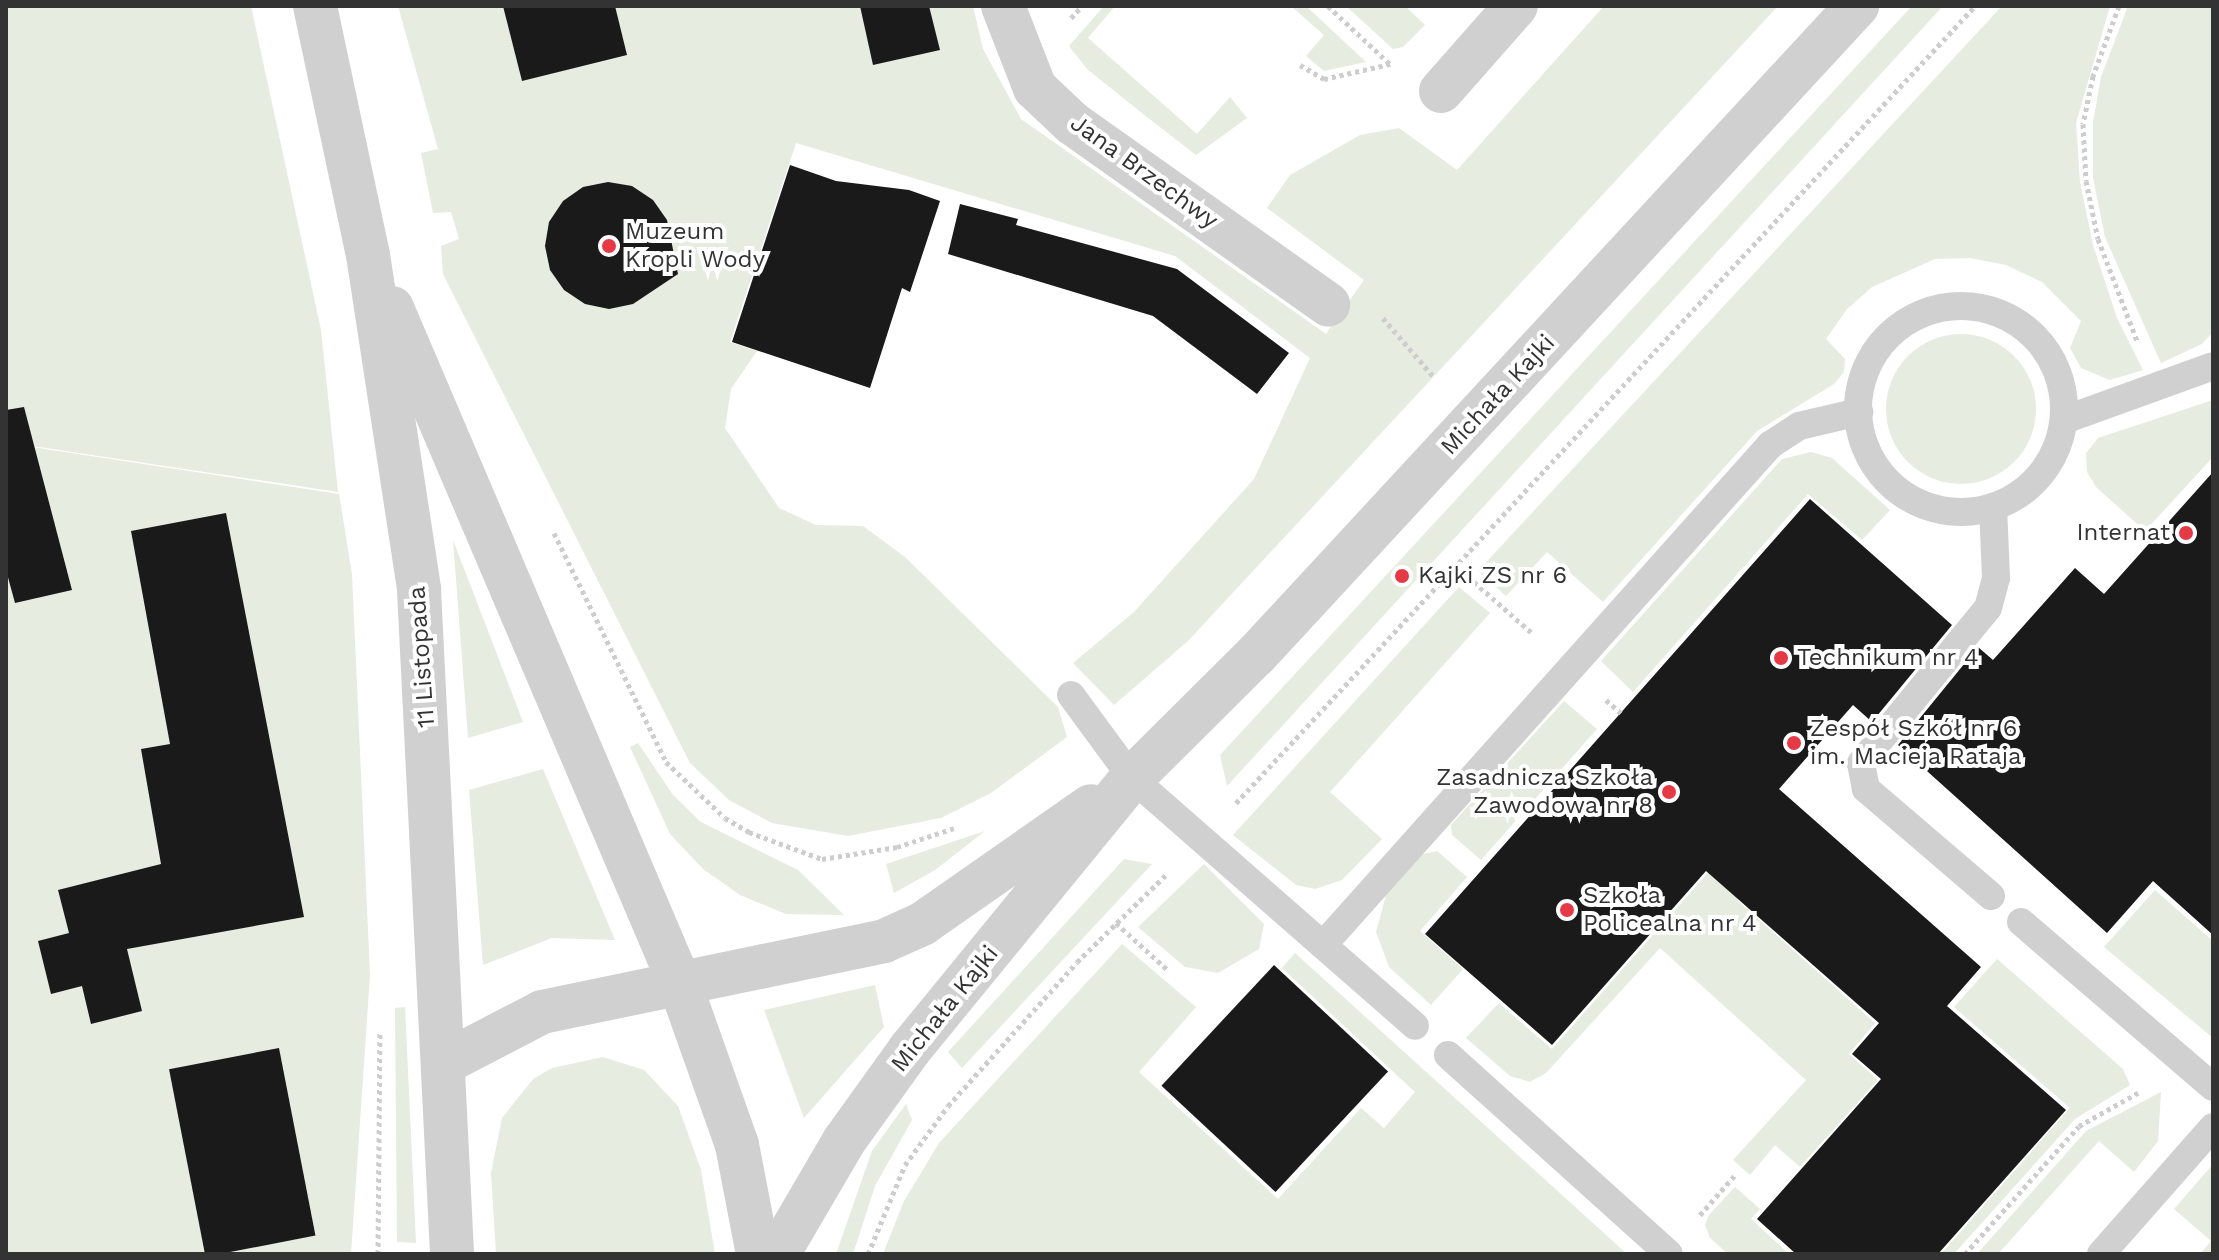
<!DOCTYPE html>
<html>
<head>
<meta charset="utf-8">
<style>
  body { margin:0 }
  #map { position:relative; width:2219px; height:1260px; overflow:hidden; background:#fff; font-family:"Work Sans",sans-serif }
  div>[style] { position:absolute }
  .green>* { inset:0; background:#e6ecdf }
  .round { border-radius:50% }
  .building>* { inset:0; background:#1a1a1a; transform-origin:0 0 }
  .path>* { height:5px; margin-top:-2.5px; transform-origin:0; background:repeating-linear-gradient(90deg,#cdcdcd 0 4px,transparent 0 8px) }
  .service>* { height:28px; margin:-14px; padding:0 14px; transform-origin:14px; border-radius:14px; background:#d0d0d0 }
  .service>.ring { margin:-14px; padding:0; box-sizing:content-box; background:none; border:28px solid #d0d0d0; border-radius:50% }
  .minor>* { height:44px; margin:-22px; padding:0 22px; transform-origin:22px; border-radius:22px; background:#d0d0d0 }
  .tertiary>* { height:44px; margin:-22px; padding:0 22px; transform-origin:22px; border-radius:22px; background:#d0d0d0 }
  .dots>* { width:22px; height:22px; translate:-50% -50%; box-sizing:border-box; border:4px solid #fff; border-radius:50% }
  span { translate:-50% -50%; white-space:nowrap; text-align:center; line-height:1.15; -webkit-text-stroke:8px #fff; paint-order:stroke }
  .street-label { font-size:24px; color:#333 }
  .poi-label { font-size:24px; color:#333 }
  .left { translate:0 -50%; text-align:left }
  .right { translate:-100% -50%; text-align:right }
  .frame { position:absolute; inset:0; border:8px solid #333; pointer-events:none }
</style>
</head>
<body>
<div id="map">
  <div class="green">
    <i style="clip-path:polygon(6px 6px,251px 6px,321px 330px,338px 492px,6px 442px)"></i>
    <i style="clip-path:polygon(398px 6px,973px 6px,983px 49px,1021px 119px,1326px 334px,1364px 280px,1267px 208px,1290px 175px,1360px 135px,1399px 128px,1457px 170px,1604px 6px,1778px 6px,1188px 641px,1114px 705px,1073px 663px,1134px 612px,1254px 479px,1310px 358px,1175px 256px,796px 143px,730px 342px,757px 351px,731px 389px,725px 428px,779px 508px,816px 525px,863px 526px,905px 557px,1058px 707px,1067px 737px,991px 793px,941px 818px,848px 836px,772px 823px,729px 800px,690px 763px,443px 274px,441px 246px,459px 239px,451px 212px,433px 213px,421px 153px,438px 149px)"></i>
    <i style="clip-path:polygon(1104px 6px,1115px 6px,1088px 38px,1197px 134px,1230px 97px,1247px 118px,1196px 155px,1147px 117px,1087px 69px,1069px 46px)"></i>
    <i style="clip-path:polygon(1291px 6px,1306px 6px,1366px 62px,1324px 71px,1306px 56px,1324px 35px)"></i>
    <i style="clip-path:polygon(1346px 6px,1405px 6px,1425px 25px,1403px 47px,1393px 49px)"></i>
    <i style="clip-path:polygon(1912px 6px,1943px 6px,1227px 786px,1220px 755px)"></i>
    <i style="clip-path:polygon(2002px 6px,2110px 6px,2076px 123px,2080px 182px,2093px 245px,2117px 318px,2143px 370px,2110px 380px,2081px 368px,2070px 348px,2081px 321px,2042px 282px,2006px 265px,1970px 258px,1935px 259px,1872px 287px,1847px 309px,1826px 339px,1845px 359px,1844px 372px,1834px 384px,1757px 431px,1603px 602px,1547px 552px,1506px 596px,1478px 571px)"></i>
    <i style="clip-path:polygon(2128px 6px,2213px 6px,2213px 332px,2202px 344px,2161px 363px,2105px 237px,2093px 178px,2093px 122px,2101px 77px)"></i>
    <i class="round" style="left:1886px;top:334px;width:150px;height:150px"></i>
    <i style="clip-path:polygon(2213px 400px,2213px 457px,2145px 531px,2096px 487px,2087px 472px,2086px 453px,2098px 438px)"></i>
    <i style="clip-path:polygon(6px 443px,339px 494px,352px 574px,370px 975px,351px 1254px,6px 1254px)"></i>
    <i style="clip-path:polygon(1811px 452px,1832px 458px,1890px 510px,1862px 540px,1808px 494px,1633px 692px,1601px 661px,1782px 459px)"></i>
    <i style="clip-path:polygon(453px 540px,523px 722px,468px 738px)"></i>
    <i style="clip-path:polygon(1459px 587px,1490px 613px,1330px 792px,1382px 839px,1342px 880px,1315px 889px,1296px 885px,1233px 835px)"></i>
    <i style="clip-path:polygon(1564px 701px,1597px 729px,1481px 860px,1452px 835px,1451px 825px)"></i>
    <i style="clip-path:polygon(638px 743px,673px 795px,701px 822px,798px 870px,844px 915px,786px 914px,740px 895px,703px 869px,670px 834px,630px 747px)"></i>
    <i style="clip-path:polygon(543px 769px,615px 940px,552px 938px,483px 965px,469px 790px)"></i>
    <i style="clip-path:polygon(985px 831px,935px 870px,894px 893px,886px 864px)"></i>
    <i style="clip-path:polygon(1437px 851px,1467px 877px,1420px 931px,1463px 969px,1431px 1005px,1389px 967px,1376px 932px,1386px 895px,1423px 854px)"></i>
    <i style="clip-path:polygon(1124px 859px,1152px 864px,962px 1068px,948px 1052px)"></i>
    <i style="clip-path:polygon(1204px 864px,1264px 924px,1259px 949px,1218px 973px,1185px 967px,1138px 927px)"></i>
    <i style="clip-path:polygon(1713px 867px,1742px 893px,1737px 900px,1875px 1023px,1849px 1054px,1878px 1080px,1800px 1167px,1775px 1145px,1750px 1175px,1733px 1160px,1806px 1080px,1660px 948px,1546px 1073px,1530px 1082px,1510px 1076px,1466px 1038px,1499px 1003px,1552px 1049px)"></i>
    <i style="clip-path:polygon(2155px 890px,2213px 941px,2213px 1038px,2104px 947px)"></i>
    <i style="clip-path:polygon(1122px 944px,1196px 1007px,1139px 1072px,1278px 1199px,1361px 1108px,1384px 1128px,1415px 1092px,1282px 968px,1295px 953px,1627px 1254px,883px 1254px,904px 1201px,939px 1143px)"></i>
    <i style="clip-path:polygon(1997px 959px,2123px 1069px,2130px 1085px,2075px 1119px,1954px 1254px,1941px 1254px,2070px 1108px,1954px 1007px)"></i>
    <i style="clip-path:polygon(875px 985px,884px 1027px,804px 1118px,764px 1010px)"></i>
    <i style="clip-path:polygon(405px 1007px,416px 1243px,397px 1242px,395px 1008px)"></i>
    <i style="clip-path:polygon(603px 1057px,644px 1070px,678px 1106px,701px 1170px,715px 1254px,496px 1254px,491px 1173px,502px 1118px,533px 1079px,552px 1068px)"></i>
    <i style="clip-path:polygon(2161px 1092px,2158px 1141px,2134px 1172px,2099px 1141px,1998px 1254px,1977px 1254px,2086px 1131px)"></i>
    <i style="clip-path:polygon(906px 1104px,912px 1120px,875px 1186px,853px 1254px,836px 1254px,872px 1151px)"></i>
    <i style="clip-path:polygon(2213px 1164px,2213px 1254px,2200px 1254px,2211px 1241px,2174px 1209px)"></i>
    <i style="clip-path:polygon(1735px 1187px,1760px 1209px,1751px 1219px,1789px 1254px,1728px 1254px,1710px 1238px,1705px 1225px,1709px 1215px)"></i>
  </div>
  <div class="building">
    <i style="clip-path:polygon(503px 6px,615px 6px,627px 55px,522px 81px)"></i>
    <i style="clip-path:polygon(860px 6px,929px 6px,940px 50px,873px 65px)"></i>
    <i style="clip-path:polygon(790px 165px,836px 181px,909px 190px,940px 201px,910px 292px,902px 288px,870px 388px,732px 342px)"></i>
    <i style="clip-path:polygon(608px 182px,632px 186px,653px 200px,667px 220px,678px 274px,633px 304px,609px 309px,585px 304px,564px 290px,550px 270px,545px 246px,549px 222px,563px 201px,583px 187px)"></i>
    <i style="clip-path:polygon(960px 204px,1018px 219px,1016px 225px,1177px 269px,1289px 353px,1257px 394px,1153px 316px,948px 254px)"></i>
    <i style="clip-path:polygon(24px 407px,72px 590px,15px 603px,6px 570px,6px 410px)"></i>
    <i style="clip-path:polygon(2213px 472px,2213px 935px,2153px 881px,2107px 933px,1898px 745px,1978px 647px,1993px 660px,2075px 568px,2104px 594px)"></i>
    <i style="clip-path:polygon(1810px 499px,1952px 625px,1872px 722px,1853px 705px,1779px 789px,1981px 967px,1947px 1006px,2066px 1110px,1938px 1254px,1796px 1254px,1757px 1219px,1881px 1079px,1852px 1054px,1879px 1023px,1706px 871px,1552px 1045px,1425px 934px)"></i>
    <i style="clip-path:polygon(226px 513px,304px 917px,127px 949px,142px 1011px,91px 1024px,82px 986px,51px 994px,38px 941px,69px 933px,58px 890px,161px 864px,141px 749px,170px 744px,131px 531px)"></i>
    <i style="left:1274px;top:965px;width:156px;height:165px;rotate:43deg"></i>
    <i style="left:279px;top:1048px;width:191px;height:112px;rotate:79deg"></i>
  </div>
  <div class="path">
    <i style="left:1328px;top:6px;width:86px;rotate:43.1deg"></i>
    <i style="left:2119px;top:6px;width:75px;rotate:110.4deg"></i>
    <i style="left:2093px;top:76px;width:49px;rotate:101.8deg"></i>
    <i style="left:2083px;top:124px;width:57px;rotate:87deg"></i>
    <i style="left:2086px;top:181px;width:59px;rotate:78.3deg"></i>
    <i style="left:2098px;top:239px;width:111px;rotate:69deg"></i>
    <i style="left:1071px;top:18px;width:16px;rotate:-47deg"></i>
    <i style="left:1300px;top:65px;width:28px;rotate:30deg"></i>
    <i style="left:1324px;top:79px;width:68px;rotate:-12.8deg"></i>
    <i style="left:1383px;top:318px;width:78px;rotate:49.2deg"></i>
    <i style="left:554px;top:533px;width:255px;rotate:63.9deg"></i>
    <i style="left:666px;top:762px;width:81px;rotate:43.5deg"></i>
    <i style="left:725px;top:818px;width:28px;rotate:30deg"></i>
    <i style="left:749px;top:832px;width:78px;rotate:20.3deg"></i>
    <i style="left:822px;top:859px;width:76px;rotate:-9.1deg"></i>
    <i style="left:897px;top:847px;width:60px;rotate:-18.4deg"></i>
    <i style="left:1456px;top:566px;width:103px;rotate:41.4deg"></i>
    <i style="left:1606px;top:700px;width:20px;rotate:41deg"></i>
    <i style="left:1236px;top:803px;width:1087px;rotate:-47.16deg"></i>
    <i style="left:1116px;top:923px;width:72px;rotate:42.2deg"></i>
    <i style="left:1700px;top:1215px;width:55px;rotate:-48.7deg"></i>
    <i style="left:378px;top:1254px;width:223px;rotate:-89.5deg"></i>
    <i style="left:868px;top:1254px;width:96px;rotate:-67.4deg"></i>
    <i style="left:905px;top:1165px;width:73px;rotate:-53.9deg"></i>
    <i style="left:948px;top:1106px;width:193px;rotate:-48.1deg"></i>
    <i style="left:1077px;top:962px;width:127px;rotate:-44.4deg"></i>
    <i style="left:1965px;top:1254px;width:171px;rotate:-48.3deg"></i>
    <i style="left:2079px;top:1126px;width:71px;rotate:-29.4deg"></i>
  </div>
  <div class="service">
    <i class="ring" style="left:1858px;top:306px;width:178px;height:178px"></i>
    <i style="left:2064px;top:420px;width:158px;rotate:-19.9deg"></i>
    <i style="left:1071px;top:695px;width:103px;rotate:53.7deg"></i>
    <i style="left:1132px;top:778px;width:376px;rotate:41.2deg"></i>
    <i style="left:1991px;top:896px;width:165px;rotate:-139.4deg"></i>
    <i style="left:1866px;top:789px;width:26px;rotate:-101deg"></i>
    <i style="left:1861px;top:763px;width:200px;rotate:-50.7deg"></i>
    <i style="left:1988px;top:608px;width:31px;rotate:-75deg"></i>
    <i style="left:1996px;top:578px;width:71px;rotate:-92.4deg"></i>
    <i style="left:2021px;top:922px;width:253px;rotate:40.7deg"></i>
    <i style="left:1323px;top:945px;width:671px;rotate:-48.2deg"></i>
    <i style="left:1770px;top:445px;width:35px;rotate:-33deg"></i>
    <i style="left:1799px;top:426px;width:62px;rotate:-13.1deg"></i>
    <i style="left:1448px;top:1055px;width:297px;rotate:42deg"></i>
    <i style="left:2101px;top:1254px;width:169px;rotate:-48.6deg"></i>
  </div>
  <div class="minor">
    <i style="left:1003px;top:6px;width:88px;rotate:68.7deg"></i>
    <i style="left:1035px;top:88px;width:51px;rotate:43.4deg"></i>
    <i style="left:1072px;top:123px;width:314px;rotate:35.3deg"></i>
    <i style="left:1441px;top:91px;width:113px;rotate:-48.6deg"></i>
  </div>
  <div class="tertiary">
    <i style="left:315px;top:6px;width:255px;rotate:78deg"></i>
    <i style="left:368px;top:255px;width:339px;rotate:81.3deg"></i>
    <i style="left:419px;top:590px;width:665px;rotate:87.15deg"></i>
    <i style="left:392px;top:308px;width:735px;rotate:66.92deg"></i>
    <i style="left:680px;top:984px;width:171px;rotate:70.5deg"></i>
    <i style="left:737px;top:1145px;width:111px;rotate:79.1deg"></i>
    <i style="left:444px;top:1063px;width:110px;rotate:-27.5deg"></i>
    <i style="left:542px;top:1012px;width:349px;rotate:-11.7deg"></i>
    <i style="left:884px;top:941px;width:42px;rotate:-24.1deg"></i>
    <i style="left:922px;top:924px;width:206px;rotate:-34.9deg"></i>
    <i style="left:778px;top:1254px;width:131px;rotate:-59.7deg"></i>
    <i style="left:844px;top:1141px;width:113px;rotate:-54.3deg"></i>
    <i style="left:910px;top:1049px;width:350px;rotate:-50.7deg"></i>
    <i style="left:1132px;top:778px;width:175px;rotate:-44.8deg"></i>
    <i style="left:1256px;top:655px;width:885px;rotate:-47.2deg"></i>
  </div>
  <div class="dots">
    <i style="left:609px;top:246px;background:#e63946"></i>
    <i style="left:2186px;top:533px;background:#e63946"></i>
    <i style="left:1402px;top:576px;background:#e63946"></i>
    <i style="left:1781px;top:658px;background:#e63946"></i>
    <i style="left:1794px;top:743px;background:#e63946"></i>
    <i style="left:1669px;top:792px;background:#e63946"></i>
    <i style="left:1567px;top:910px;background:#e63946"></i>
  </div>
  <div class="street-label">
    <span style="left:1144px;top:172px;rotate:36deg">Jana Brzechwy</span>
    <span style="left:1498px;top:395px;rotate:-47deg">Michała Kajki</span>
    <span style="left:422px;top:657px;rotate:-94deg">11 Listopada</span>
    <span style="left:945px;top:1009px;rotate:-51deg">Michała Kajki</span>
  </div>
  <div class="poi-label">
    <span class="left" style="left:625px;top:246px">Muzeum<br>Kropli Wody</span>
    <span class="right" style="left:2170px;top:533px">Internat</span>
    <span class="left" style="left:1418px;top:576px">Kajki ZS nr 6</span>
    <span class="left" style="left:1797px;top:658px">Technikum nr 4</span>
    <span class="left" style="left:1810px;top:743px">Zespół Szkół nr 6<br>im. Macieja Rataja</span>
    <span class="right" style="left:1653px;top:792px">Zasadnicza Szkoła<br>Zawodowa nr 8</span>
    <span class="left" style="left:1583px;top:910px">Szkoła<br>Policealna nr 4</span>
  </div>
  <div class="frame"></div>
</div>
</body>
</html>
